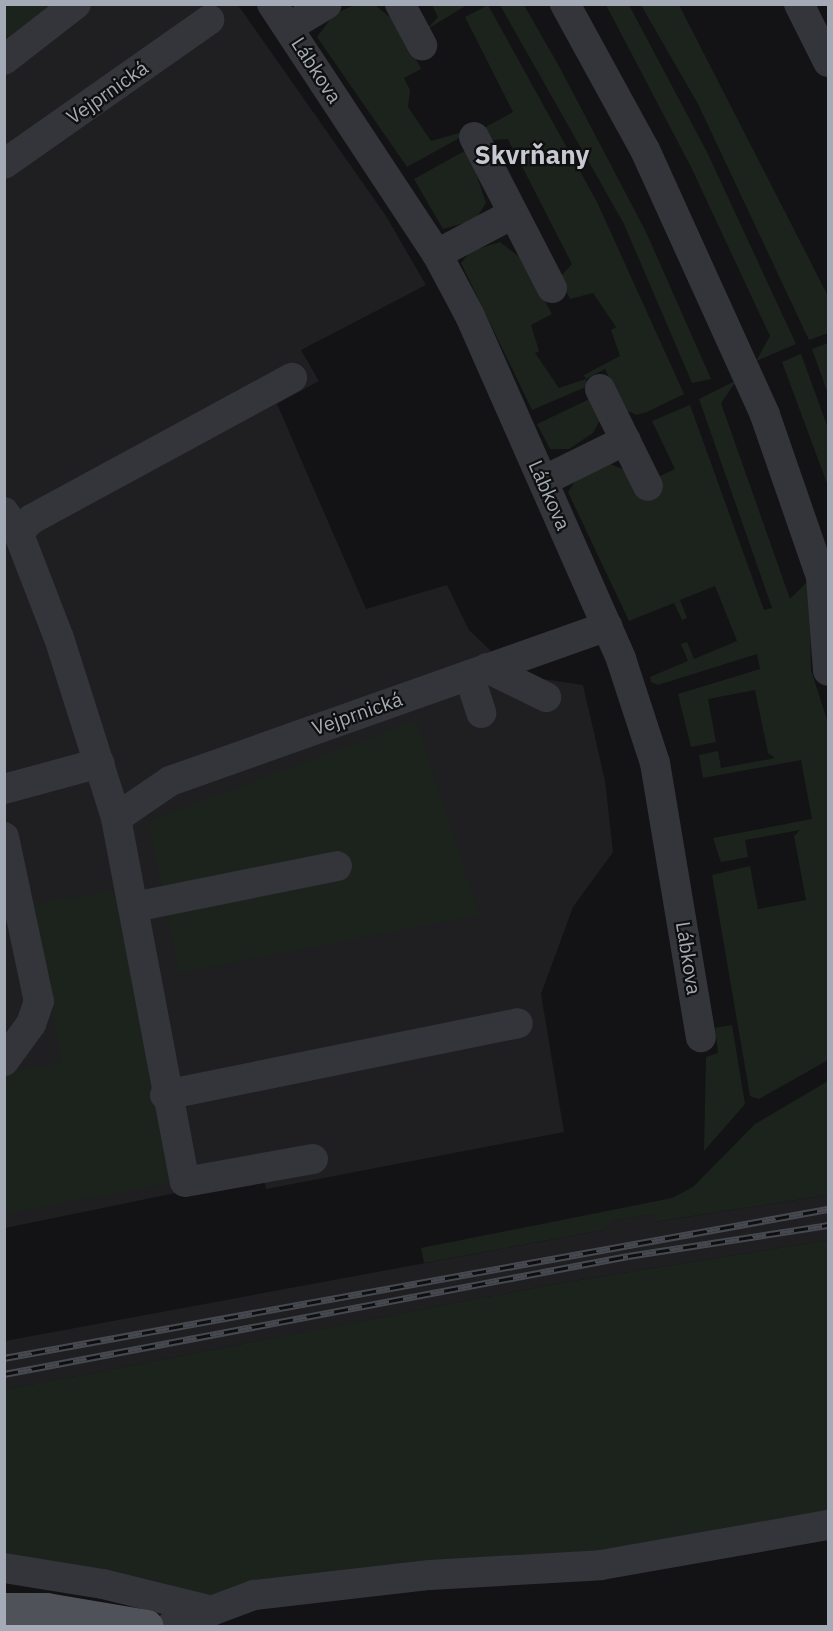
<!DOCTYPE html>
<html>
<head>
<meta charset="utf-8">
<style>
  body { margin:0 }
  #map { position:relative; width:833px; height:1631px; overflow:hidden; background:#131315; font-family:"IBM Plex Sans",sans-serif }
  div>[style] { position:absolute }
  .built>* { inset:0; background:#1f1f22 }
  .green>* { inset:0; background:#1b231c }
  .minor>* { height:30px; margin:-15px; padding:0 15px; transform-origin:15px; border-radius:15px; background:#34353b }
  .major>* { height:33px; margin:-16.5px; padding:0 16.5px; transform-origin:16.5px; border-radius:16.5px; background:#50525a }
  .rail>* { height:7px; margin-top:-3.5px; transform-origin:0; background:repeating-linear-gradient(90deg,#0f0f10 0 14px,#474950 0 28px); box-sizing:border-box; border-block:2px solid #474950 }
  span { translate:-50% -50%; white-space:nowrap; text-align:center; line-height:1.15; -webkit-text-stroke:4.5px #0f0f10; paint-order:stroke }
  .street-label { font-size:20px; color:#a4aab6 }
  .district-label { font-size:26px; color:#c6c9d2; font-weight:700 }
  .frame { position:absolute; inset:0; border:6px solid #a4aab6; pointer-events:none }
</style>
</head>
<body>
<div id="map">
  <div class="built">
    <i style="clip-path:polygon(9px 4px,238px 5px,386px 216px,426px 285px,301px 350px,319px 381px,277px 404px,366px 609px,447px 585px,469px 630px,516px 675px,583px 685px,605px 781px,613px 852px,573px 907px,541px 994px,564px 1132px,266px 1189px,263px 1175px,5px 1228px,4px 8px)"></i>
    <i style="clip-path:polygon(828px 1195px,828px 1240px,549px 1285px,5px 1390px,5px 1341px,603px 1230px,612px 1221px,653px 1214px,655px 1222px)"></i>
  </div>
  <div class="green">
    <i style="clip-path:polygon(5px 5px,64px 5px,5px 51px)"></i>
    <i style="clip-path:polygon(355px 5px,375px 5px,397px 23px,421px 69px,404px 78px,410px 90px,408px 107px,431px 141px,459px 133px,461px 137px,407px 167px,317px 37px,334px 14px)"></i>
    <i style="clip-path:polygon(432px 5px,467px 5px,426px 30px,438px 17px)"></i>
    <i style="clip-path:polygon(488px 5px,597px 202px,684px 394px,647px 412px,637px 415px,625px 410px,605px 369px,586px 379px,588px 386px,532px 410px,461px 263px,471px 251px,500px 242px,522px 259px,552px 314px,531px 325px,539px 351px,535px 353px,559px 388px,586px 379px,584px 375px,620px 356px,611px 330px,616px 327px,593px 293px,570px 299px,563px 285px,561px 276px,572px 264px,508px 139px,492px 140px,482px 129px,513px 112px,465px 17px)"></i>
    <i style="clip-path:polygon(500px 5px,524px 5px,560px 68px,646px 232px,711px 379px,692px 383px,624px 224px)"></i>
    <i style="clip-path:polygon(606px 5px,629px 5px,707px 152px,796px 344px,756px 361px,770px 336px,691px 167px)"></i>
    <i style="clip-path:polygon(641px 5px,679px 5px,828px 296px,828px 333px,809px 340px,698px 104px)"></i>
    <i style="clip-path:polygon(468px 149px,486px 203px,475px 220px,443px 229px,414px 179px)"></i>
    <i style="clip-path:polygon(828px 343px,828px 394px,812px 349px)"></i>
    <i style="clip-path:polygon(801px 354px,828px 428px,828px 486px,782px 362px)"></i>
    <i style="clip-path:polygon(737px 380px,721px 403px,790px 599px,809px 580px,811px 670px,828px 723px,828px 1060px,759px 1099px,750px 1096px,712px 875px,750px 866px,758px 909px,806px 900px,794px 836px,800px 830px,745px 840px,748px 857px,721px 862px,713px 838px,812px 819px,801px 760px,703px 778px,699px 755px,718px 751px,721px 768px,775px 758px,768px 753px,755px 690px,708px 699px,716px 742px,691px 747px,678px 694px,760px 669px,757px 654px,658px 685px,651px 682px,650px 677px,688px 661px,681px 644px,687px 642px,694px 659px,737px 641px,715px 586px,680px 600px,687px 618px,682px 620px,674px 603px,629px 621px,568px 492px,580px 474px,607px 463px,628px 471px,642px 499px,663px 489px,658px 477px,675px 469px,652px 421px,690px 405px,764px 610px,772px 608px,699px 399px)"></i>
    <i style="clip-path:polygon(594px 397px,600px 420px,593px 433px,569px 449px,550px 449px,537px 424px)"></i>
    <i style="clip-path:polygon(416px 721px,479px 915px,179px 973px,148px 821px)"></i>
    <i style="clip-path:polygon(122px 889px,175px 1182px,5px 1214px,5px 1073px,62px 1062px,34px 904px)"></i>
    <i style="clip-path:polygon(732px 1025px,745px 1104px,704px 1151px,706px 1057px,718px 1053px,715px 1028px)"></i>
    <i style="clip-path:polygon(828px 1081px,828px 1195px,654px 1222px,653px 1214px,613px 1221px,603px 1230px,424px 1263px,421px 1248px,672px 1198px,693px 1187px,755px 1124px)"></i>
    <i style="clip-path:polygon(828px 1240px,828px 1525px,212px 1611px,5px 1568px,4px 1390px,549px 1285px)"></i>
  </div>
  <div class="minor">
    <i style="left:272px;top:4px;width:300px;rotate:56.6deg"></i>
    <i style="left:437px;top:254px;width:70px;rotate:62deg"></i>
    <i style="left:470px;top:316px;width:375px;rotate:66.2deg"></i>
    <i style="left:621px;top:659px;width:109px;rotate:71.9deg"></i>
    <i style="left:655px;top:763px;width:278px;rotate:80.5deg"></i>
    <i style="left:400px;top:4px;width:47px;rotate:61.8deg"></i>
    <i style="left:565px;top:4px;width:166px;rotate:61.3deg"></i>
    <i style="left:645px;top:150px;width:291px;rotate:65.6deg"></i>
    <i style="left:765px;top:415px;width:171px;rotate:70.9deg"></i>
    <i style="left:821px;top:577px;width:94px;rotate:85.7deg"></i>
    <i style="left:799px;top:4px;width:65px;rotate:63.4deg"></i>
    <i style="left:289px;top:27px;width:44px;rotate:-31.2deg"></i>
    <i style="left:4px;top:60px;width:91px;rotate:-37.9deg"></i>
    <i style="left:474px;top:137px;width:170px;rotate:62.7deg"></i>
    <i style="left:4px;top:164px;width:251px;rotate:-35.1deg"></i>
    <i style="left:437px;top:254px;width:86px;rotate:-27.8deg"></i>
    <i style="left:600px;top:389px;width:108px;rotate:63.7deg"></i>
    <i style="left:545px;top:480px;width:90px;rotate:-26.3deg"></i>
    <i style="left:4px;top:512px;width:24px;rotate:55deg"></i>
    <i style="left:18px;top:532px;width:114px;rotate:68.9deg"></i>
    <i style="left:59px;top:638px;width:189px;rotate:72.4deg"></i>
    <i style="left:116px;top:818px;width:370px;rotate:79.3deg"></i>
    <i style="left:185px;top:1182px;width:130px;rotate:-10.2deg"></i>
    <i style="left:18px;top:532px;width:19px;rotate:-43deg"></i>
    <i style="left:32px;top:519px;width:296px;rotate:-28.5deg"></i>
    <i style="left:487px;top:668px;width:66px;rotate:26.2deg"></i>
    <i style="left:469px;top:675px;width:40px;rotate:72deg"></i>
    <i style="left:4px;top:789px;width:99px;rotate:-15.2deg"></i>
    <i style="left:116px;top:818px;width:65px;rotate:-34.4deg"></i>
    <i style="left:170px;top:781px;width:464px;rotate:-19.5deg"></i>
    <i style="left:4px;top:837px;width:168px;rotate:78deg"></i>
    <i style="left:39px;top:1001px;width:24px;rotate:109deg"></i>
    <i style="left:31px;top:1024px;width:46px;rotate:126.1deg"></i>
    <i style="left:134px;top:907px;width:207px;rotate:-11.4deg"></i>
    <i style="left:165px;top:1095px;width:360px;rotate:-11.5deg"></i>
    <i style="left:4px;top:1568px;width:100px;rotate:9.2deg"></i>
    <i style="left:103px;top:1584px;width:112px;rotate:13.9deg"></i>
    <i style="left:171px;top:1626px;width:89px;rotate:-20.5deg"></i>
    <i style="left:254px;top:1595px;width:177px;rotate:-6.5deg"></i>
    <i style="left:430px;top:1575px;width:171px;rotate:-3.3deg"></i>
    <i style="left:601px;top:1565px;width:230px;rotate:-10deg"></i>
  </div>
  <div class="major">
    <i style="left:4px;top:1609px;width:42px"></i>
    <i style="left:46px;top:1609px;width:102px;rotate:9.6deg"></i>
  </div>
  <div class="rail">
    <i style="left:4px;top:1358px;width:837px;rotate:-10.25deg"></i>
    <i style="left:4px;top:1374px;width:635px;rotate:-10.71deg"></i>
    <i style="left:628px;top:1256px;width:202px;rotate:-8.8deg"></i>
  </div>
  <div class="street-label">
    <span style="left:317px;top:70px;rotate:57deg">Lábkova</span>
    <span style="left:107px;top:92px;rotate:-35deg">Vejprnická</span>
    <span style="left:550px;top:495px;rotate:66deg">Lábkova</span>
    <span style="left:357px;top:713px;rotate:-19deg">Vejprnická</span>
    <span style="left:689px;top:958px;rotate:81deg">Lábkova</span>
  </div>
  <div class="district-label">
    <span style="left:532px;top:155px">Skvrňany</span>
  </div>
  <div class="frame"></div>
</div>
</body>
</html>
